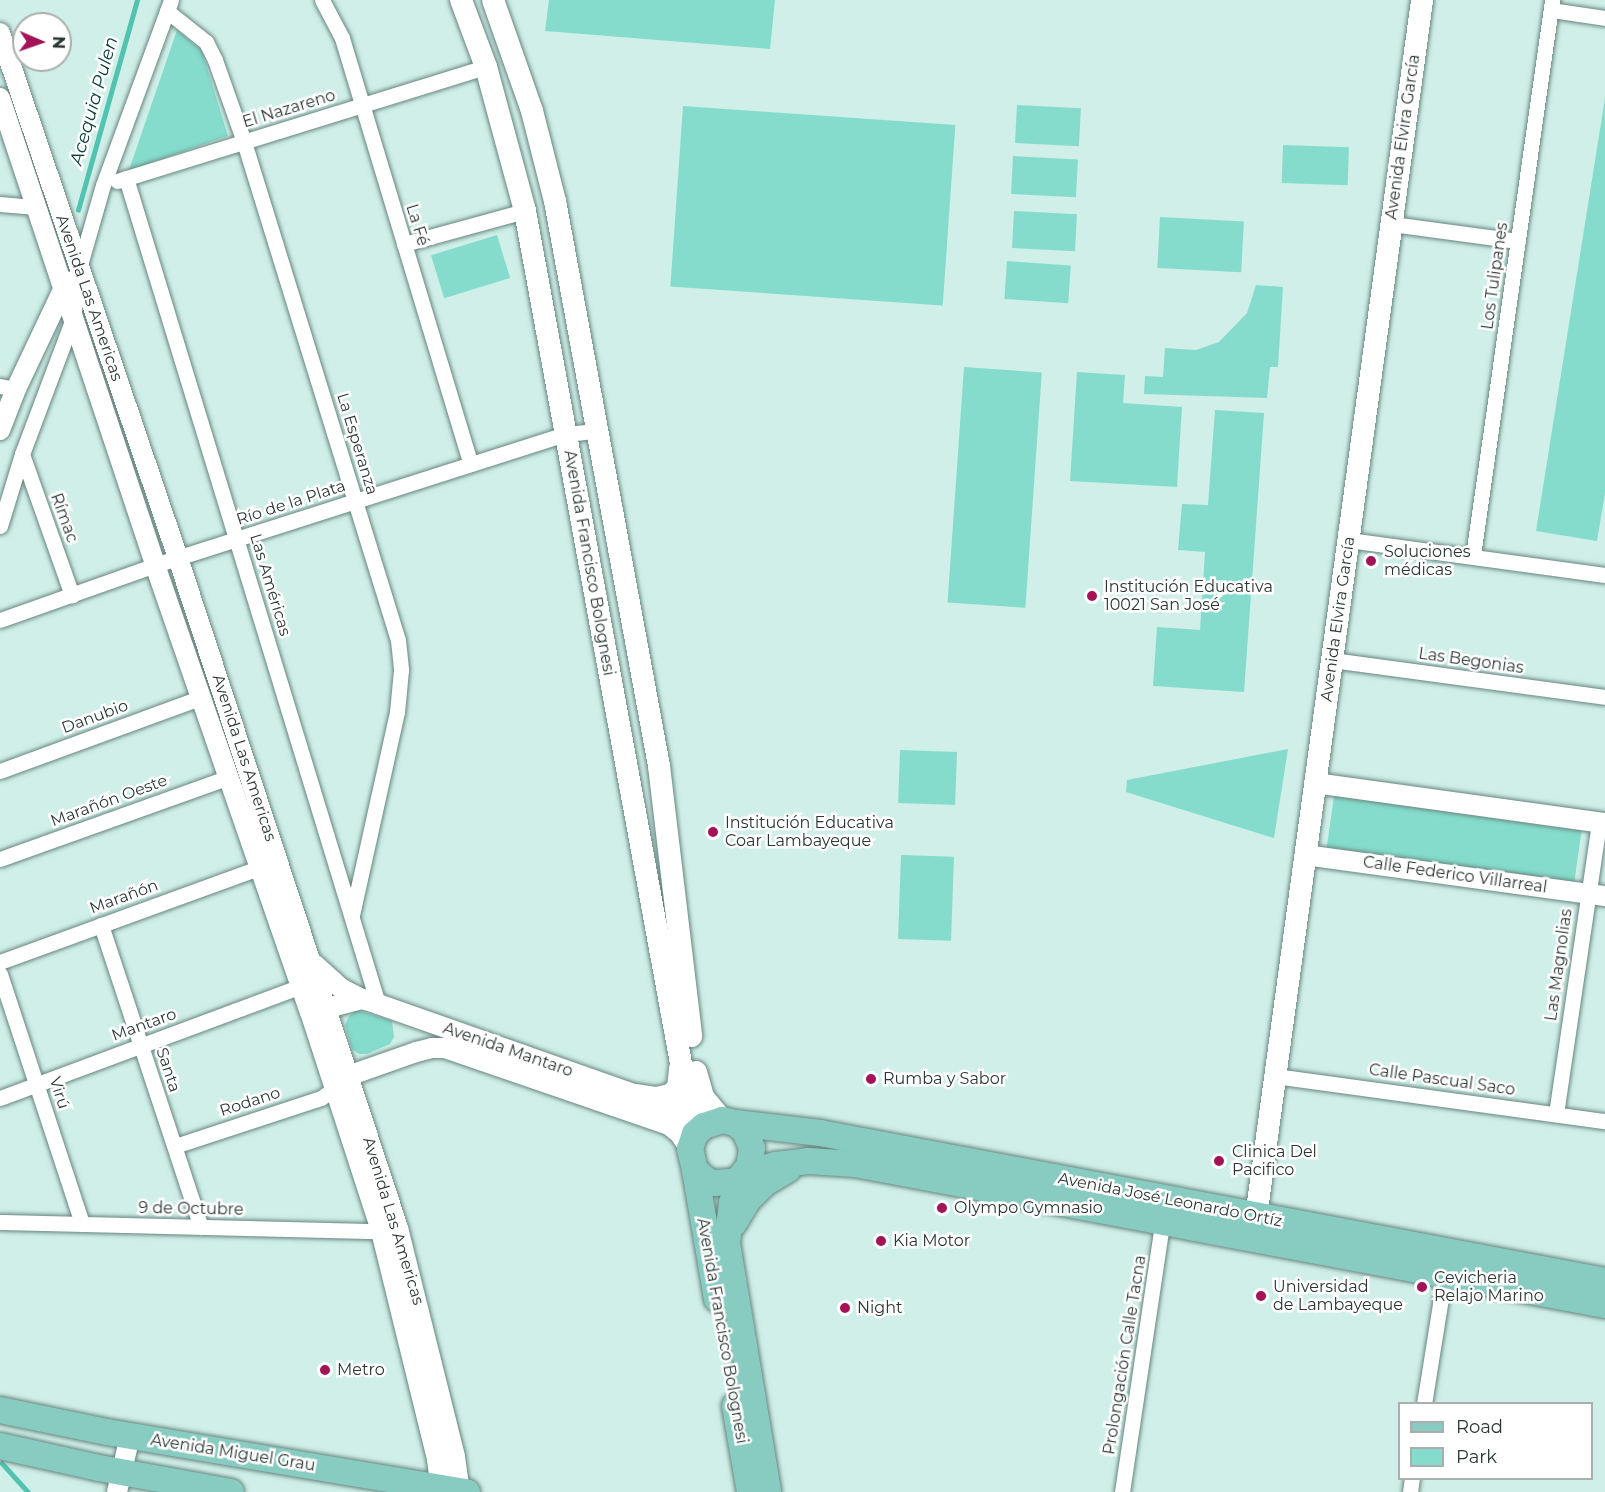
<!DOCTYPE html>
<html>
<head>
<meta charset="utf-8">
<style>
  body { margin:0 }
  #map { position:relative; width:1605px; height:1492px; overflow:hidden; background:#cfefe8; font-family:Montserrat,sans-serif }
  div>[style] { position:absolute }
  .green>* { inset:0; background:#85dccc; transform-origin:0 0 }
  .stream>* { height:4.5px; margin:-2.25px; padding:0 2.25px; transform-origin:2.25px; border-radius:2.25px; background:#52c3b0 }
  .roads { filter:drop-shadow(0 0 2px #68857f) drop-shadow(0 0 2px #68857f) }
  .minor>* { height:15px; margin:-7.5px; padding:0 7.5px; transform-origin:7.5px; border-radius:7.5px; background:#fff }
  .tertiary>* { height:20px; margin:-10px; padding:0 10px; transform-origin:10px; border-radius:10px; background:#fff }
  .secondary>* { height:22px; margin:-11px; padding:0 11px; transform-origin:11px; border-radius:11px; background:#fff }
  .primary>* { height:26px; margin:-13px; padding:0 13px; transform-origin:13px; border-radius:13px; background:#88cbc1 }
  .dots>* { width:16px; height:16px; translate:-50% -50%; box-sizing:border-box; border:3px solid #fff; border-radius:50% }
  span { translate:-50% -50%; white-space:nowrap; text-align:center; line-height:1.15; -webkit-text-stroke:5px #fff; paint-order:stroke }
  .street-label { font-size:16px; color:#2b3734 }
  .poi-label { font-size:16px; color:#2b3734 }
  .left { translate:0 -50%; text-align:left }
  .water-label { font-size:18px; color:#0c4038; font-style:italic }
  .legend { position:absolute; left:1398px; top:1402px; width:195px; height:78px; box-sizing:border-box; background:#fff; border:2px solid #aaafae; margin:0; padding:8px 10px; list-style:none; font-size:18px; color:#2b3734 }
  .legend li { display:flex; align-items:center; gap:12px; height:30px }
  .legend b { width:30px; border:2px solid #aaafae }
  .north { position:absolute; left:12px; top:12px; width:60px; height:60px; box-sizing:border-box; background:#fff; border:2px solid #aaafae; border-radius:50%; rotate:92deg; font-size:16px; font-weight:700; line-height:24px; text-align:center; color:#2b3734 }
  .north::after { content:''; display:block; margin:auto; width:21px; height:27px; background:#a31356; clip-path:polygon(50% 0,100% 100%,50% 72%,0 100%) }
</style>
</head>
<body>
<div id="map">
  <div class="green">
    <i style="clip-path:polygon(549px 0,775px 0,770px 49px,545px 31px)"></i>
    <i style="clip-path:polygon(177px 30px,202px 51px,228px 136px,129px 170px)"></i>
    <i style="clip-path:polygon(1605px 98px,1605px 493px,1597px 541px,1536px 531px)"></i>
    <i style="left:1017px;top:105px;width:64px;height:38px;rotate:3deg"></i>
    <i style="left:683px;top:106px;width:273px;height:181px;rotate:4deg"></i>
    <i style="left:1283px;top:145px;width:66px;height:38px;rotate:2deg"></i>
    <i style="left:1013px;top:156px;width:65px;height:38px;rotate:3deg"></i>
    <i style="left:1014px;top:211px;width:63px;height:37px;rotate:3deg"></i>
    <i style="left:1160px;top:217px;width:84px;height:51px;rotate:3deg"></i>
    <i style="left:497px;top:235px;width:45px;height:69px;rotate:73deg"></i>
    <i style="left:1007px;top:261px;width:64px;height:38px;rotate:4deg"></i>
    <i style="clip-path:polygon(1256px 285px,1283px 287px,1278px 367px,1270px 367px,1267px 398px,1144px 394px,1145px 376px,1163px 377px,1165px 348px,1196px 350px,1219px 342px,1247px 313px)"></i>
    <i style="left:964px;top:367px;width:78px;height:236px;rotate:4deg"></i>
    <i style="clip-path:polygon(1077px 372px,1125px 375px,1123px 403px,1182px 407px,1177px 487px,1070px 481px)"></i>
    <i style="clip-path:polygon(1215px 410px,1264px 413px,1244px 692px,1153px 686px,1157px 627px,1200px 630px,1205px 552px,1178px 550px,1182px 504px,1208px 505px)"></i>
    <i style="clip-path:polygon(1288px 749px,1274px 838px,1126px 792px,1127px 780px)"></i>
    <i style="left:900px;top:750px;width:57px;height:53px;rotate:2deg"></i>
    <i style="left:1334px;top:796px;width:250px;height:52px;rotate:8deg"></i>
    <i style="left:901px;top:855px;width:53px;height:84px;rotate:2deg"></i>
    <i style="clip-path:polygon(357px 1010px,392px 1021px,394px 1037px,390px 1044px,367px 1054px,359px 1054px,352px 1049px,345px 1025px,349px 1016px)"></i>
  </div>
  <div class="stream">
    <i style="left:78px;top:210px;width:218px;rotate:-74.3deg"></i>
    <i style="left:2px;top:1463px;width:39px;rotate:48deg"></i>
  </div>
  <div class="roads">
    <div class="minor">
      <i style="left:322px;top:0;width:43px;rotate:62.2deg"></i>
      <i style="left:342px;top:38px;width:445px;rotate:73.2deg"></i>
      <i style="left:1551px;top:10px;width:55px;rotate:8.4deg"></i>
      <i style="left:167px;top:11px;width:50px;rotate:38.5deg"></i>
      <i style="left:206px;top:42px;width:20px;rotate:63deg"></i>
      <i style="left:215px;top:60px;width:87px;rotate:70.5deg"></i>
      <i style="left:244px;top:142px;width:521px;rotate:72.82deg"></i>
      <i style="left:398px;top:640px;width:30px;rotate:84deg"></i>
      <i style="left:401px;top:670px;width:42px;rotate:95.4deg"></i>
      <i style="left:397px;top:712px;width:208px;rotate:102.5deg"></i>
      <i style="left:126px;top:178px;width:864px;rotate:73.03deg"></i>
      <i style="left:117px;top:181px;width:386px;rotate:-17.2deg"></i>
      <i style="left:0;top:204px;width:36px;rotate:5deg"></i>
      <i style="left:1392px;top:224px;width:127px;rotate:7.7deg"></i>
      <i style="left:404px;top:244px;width:125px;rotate:-15.3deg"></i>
      <i style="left:0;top:386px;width:16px;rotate:11deg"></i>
      <i style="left:22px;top:454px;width:150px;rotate:70.5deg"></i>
      <i style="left:0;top:526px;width:75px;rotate:-73deg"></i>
      <i style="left:22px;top:454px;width:145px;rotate:-69.4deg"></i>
      <i style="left:73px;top:318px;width:53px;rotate:-82.5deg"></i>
      <i style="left:80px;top:265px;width:83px;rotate:-74deg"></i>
      <i style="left:103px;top:185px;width:197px;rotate:-69.8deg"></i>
      <i style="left:1349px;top:540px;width:258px;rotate:7.8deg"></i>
      <i style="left:1473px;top:556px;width:562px;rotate:-81.91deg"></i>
      <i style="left:0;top:620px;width:164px;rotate:-19.5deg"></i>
      <i style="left:155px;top:565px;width:431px;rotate:-17.7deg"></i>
      <i style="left:566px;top:434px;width:30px;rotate:-6deg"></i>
      <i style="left:1332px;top:660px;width:275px;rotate:7.7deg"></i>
      <i style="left:0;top:771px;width:215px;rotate:-20.1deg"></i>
      <i style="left:0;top:859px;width:243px;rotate:-19.7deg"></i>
      <i style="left:101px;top:925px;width:318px;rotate:71.7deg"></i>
      <i style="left:0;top:962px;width:278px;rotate:-20deg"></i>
      <i style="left:0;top:974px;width:263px;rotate:71.8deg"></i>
      <i style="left:1275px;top:1076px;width:333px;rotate:7.8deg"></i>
      <i style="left:0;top:1098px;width:321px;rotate:-20.4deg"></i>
      <i style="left:1556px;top:1114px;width:295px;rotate:-81.6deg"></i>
      <i style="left:175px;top:1146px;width:154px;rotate:-18.2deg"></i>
      <i style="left:321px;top:1098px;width:17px;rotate:-36deg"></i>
      <i style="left:0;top:1222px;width:381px;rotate:1.4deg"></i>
      <i style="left:1424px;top:1404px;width:139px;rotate:-80.9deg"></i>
      <i style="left:1122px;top:1492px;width:272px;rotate:-81.5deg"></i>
      <i style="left:1410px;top:1492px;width:14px;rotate:-82deg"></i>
    </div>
    <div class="tertiary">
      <i style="left:0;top:33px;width:554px;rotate:71.27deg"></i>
      <i style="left:178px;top:558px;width:705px;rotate:71.82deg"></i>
      <i style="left:398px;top:1228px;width:236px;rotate:76deg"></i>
      <i style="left:455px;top:1457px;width:35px;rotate:82deg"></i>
      <i style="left:0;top:98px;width:492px;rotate:71.6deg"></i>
      <i style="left:155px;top:565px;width:473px;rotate:70.9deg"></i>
      <i style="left:310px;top:1012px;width:230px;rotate:72deg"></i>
      <i style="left:381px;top:1231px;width:235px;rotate:76.2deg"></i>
      <i style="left:437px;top:1459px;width:33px;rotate:83deg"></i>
      <i style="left:0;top:430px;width:44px;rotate:-68.7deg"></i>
      <i style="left:16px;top:389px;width:119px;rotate:-64.7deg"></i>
      <i style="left:1315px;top:783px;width:293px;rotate:7.9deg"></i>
      <i style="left:1305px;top:855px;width:303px;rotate:7.8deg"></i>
      <i style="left:314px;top:964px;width:38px;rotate:42deg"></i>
      <i style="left:342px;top:989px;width:22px;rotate:27deg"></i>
      <i style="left:316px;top:1011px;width:48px;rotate:-14.6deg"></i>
      <i style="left:362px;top:999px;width:17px;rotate:17deg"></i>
      <i style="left:378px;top:1004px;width:307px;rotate:19.4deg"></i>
      <i style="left:668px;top:1106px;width:20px;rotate:37deg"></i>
      <i style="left:684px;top:1118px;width:19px;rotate:55deg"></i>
      <i style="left:339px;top:1084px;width:12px;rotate:-42deg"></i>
      <i style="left:348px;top:1076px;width:72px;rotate:-19.4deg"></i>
      <i style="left:416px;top:1052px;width:16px;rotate:-14deg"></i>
      <i style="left:432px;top:1048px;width:13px"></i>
      <i style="left:445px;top:1048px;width:237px;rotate:19deg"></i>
      <i style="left:669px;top:1125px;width:13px;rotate:39deg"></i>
      <i style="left:679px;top:1133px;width:19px;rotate:55deg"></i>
      <i style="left:117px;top:1492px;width:57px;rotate:-76.9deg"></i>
    </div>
    <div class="secondary">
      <i style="left:461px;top:0;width:72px;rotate:69.5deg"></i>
      <i style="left:486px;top:67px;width:149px;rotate:74.8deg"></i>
      <i style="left:525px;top:211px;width:900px;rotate:79.63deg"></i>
      <i style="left:687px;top:1096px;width:36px;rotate:71deg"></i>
      <i style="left:493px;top:0;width:118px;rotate:70.6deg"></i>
      <i style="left:532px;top:111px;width:93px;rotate:75.7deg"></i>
      <i style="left:555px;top:201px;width:574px;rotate:79.57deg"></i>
      <i style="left:659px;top:766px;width:272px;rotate:83.2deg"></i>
      <i style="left:696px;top:1072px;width:26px;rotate:74deg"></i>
      <i style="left:703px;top:1097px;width:30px;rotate:50deg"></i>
      <i style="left:635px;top:1095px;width:22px;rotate:8deg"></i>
      <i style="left:657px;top:1098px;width:13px;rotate:-13deg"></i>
      <i style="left:670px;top:1095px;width:11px;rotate:-41deg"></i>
      <i style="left:678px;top:1088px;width:20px;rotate:-84deg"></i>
      <i style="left:1254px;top:1232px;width:1243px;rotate:-82.23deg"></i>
    </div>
    <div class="primary">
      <i style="left:735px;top:1123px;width:86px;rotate:6.7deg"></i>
      <i style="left:820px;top:1133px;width:799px;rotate:10.68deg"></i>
      <i style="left:695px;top:1170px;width:131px;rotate:80.3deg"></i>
      <i style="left:744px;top:1174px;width:33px;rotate:-16deg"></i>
      <i style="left:776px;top:1165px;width:32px;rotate:-7deg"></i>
      <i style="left:808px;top:1161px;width:47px;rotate:3.7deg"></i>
      <i style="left:855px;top:1164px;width:763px;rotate:10.65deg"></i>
      <i style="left:740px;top:1178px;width:9px;rotate:153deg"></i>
      <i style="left:732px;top:1182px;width:17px;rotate:177deg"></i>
      <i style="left:715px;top:1183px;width:8px;rotate:-166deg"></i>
      <i style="left:707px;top:1181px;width:16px;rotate:-137deg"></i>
      <i style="left:695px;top:1170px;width:22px;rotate:-103deg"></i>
      <i style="left:690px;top:1149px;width:16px;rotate:-72deg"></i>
      <i style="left:695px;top:1134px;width:12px;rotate:-42deg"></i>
      <i style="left:704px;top:1126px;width:19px;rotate:-18deg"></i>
      <i style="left:722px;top:1120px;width:13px;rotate:13deg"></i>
      <i style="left:735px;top:1123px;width:13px;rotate:39deg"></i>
      <i style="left:745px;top:1131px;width:18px;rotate:68deg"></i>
      <i style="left:752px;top:1148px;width:18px;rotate:99deg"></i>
      <i style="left:749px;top:1166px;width:15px;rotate:127deg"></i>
      <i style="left:740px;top:1178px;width:26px;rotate:108deg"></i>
      <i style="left:732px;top:1203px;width:40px;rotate:97.1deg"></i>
      <i style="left:727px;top:1243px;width:252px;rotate:80.6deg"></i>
      <i style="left:734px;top:1223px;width:27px;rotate:-59deg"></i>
      <i style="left:748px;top:1200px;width:24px;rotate:-45deg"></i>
      <i style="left:765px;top:1183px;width:27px;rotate:-31deg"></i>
      <i style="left:735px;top:1406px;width:87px;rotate:80.1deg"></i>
      <i style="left:0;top:1410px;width:109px;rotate:11.6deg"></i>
      <i style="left:107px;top:1432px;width:365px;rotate:9.5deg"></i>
      <i style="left:0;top:1446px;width:101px;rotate:12.5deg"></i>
      <i style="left:99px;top:1468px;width:134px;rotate:10.3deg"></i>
    </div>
  </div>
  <div class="dots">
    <i style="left:1371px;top:561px;background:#a31356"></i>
    <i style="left:1092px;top:596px;background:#a31356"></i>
    <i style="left:713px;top:832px;background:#a31356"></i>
    <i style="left:871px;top:1079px;background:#a31356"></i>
    <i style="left:1219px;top:1161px;background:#a31356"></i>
    <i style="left:942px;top:1208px;background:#a31356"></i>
    <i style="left:881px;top:1241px;background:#a31356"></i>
    <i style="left:1422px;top:1287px;background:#a31356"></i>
    <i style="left:1261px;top:1296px;background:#a31356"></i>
    <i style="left:845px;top:1308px;background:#a31356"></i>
    <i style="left:325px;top:1370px;background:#a31356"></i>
  </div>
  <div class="street-label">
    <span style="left:289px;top:109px;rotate:-17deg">El Nazareno</span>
    <span style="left:1403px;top:137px;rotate:-82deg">Avenida Elvira García</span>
    <span style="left:417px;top:225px;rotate:73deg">La Fé</span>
    <span style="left:1495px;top:276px;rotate:-82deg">Los Tulipanes</span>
    <span style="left:89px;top:298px;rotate:71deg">Avenida Las Americas</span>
    <span style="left:357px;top:444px;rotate:73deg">La Esperanza</span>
    <span style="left:291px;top:503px;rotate:-18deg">Río de la Plata</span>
    <span style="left:64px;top:518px;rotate:70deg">Rímac</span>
    <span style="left:589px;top:563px;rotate:80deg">Avenida Francisco Bolognesi</span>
    <span style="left:270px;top:585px;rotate:73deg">Las Américas</span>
    <span style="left:1338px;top:619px;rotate:-82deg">Avenida Elvira García</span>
    <span style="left:1471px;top:661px;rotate:8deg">Las Begonias</span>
    <span style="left:95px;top:717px;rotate:-20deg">Danubio</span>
    <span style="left:244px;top:758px;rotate:72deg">Avenida Las Americas</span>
    <span style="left:109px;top:801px;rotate:-20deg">Marañón Oeste</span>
    <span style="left:1455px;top:875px;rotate:8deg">Calle Federico Villarreal</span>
    <span style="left:124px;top:897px;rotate:-20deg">Marañón</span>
    <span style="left:1559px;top:965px;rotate:-82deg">Las Magnolias</span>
    <span style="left:144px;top:1025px;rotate:-20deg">Mantaro</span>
    <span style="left:508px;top:1050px;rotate:19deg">Avenida Mantaro</span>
    <span style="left:168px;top:1070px;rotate:72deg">Santa</span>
    <span style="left:1442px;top:1080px;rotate:8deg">Calle Pascual Saco</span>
    <span style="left:59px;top:1093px;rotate:72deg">Virú</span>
    <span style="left:250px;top:1102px;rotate:-18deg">Rodano</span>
    <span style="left:1170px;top:1200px;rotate:11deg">Avenida José Leonardo Ortíz</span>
    <span style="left:191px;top:1209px;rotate:1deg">9 de Octubre</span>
    <span style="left:393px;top:1221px;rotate:73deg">Avenida Las Americas</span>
    <span style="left:722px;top:1331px;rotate:80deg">Avenida Francisco Bolognesi</span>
    <span style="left:1125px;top:1355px;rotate:-81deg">Prolongación Calle Tacna</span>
    <span style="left:233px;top:1453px;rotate:9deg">Avenida Miguel Grau</span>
  </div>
  <div class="poi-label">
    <span class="left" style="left:1384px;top:561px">Soluciones<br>médicas</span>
    <span class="left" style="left:1104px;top:596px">Institución Educativa<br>10021 San José</span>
    <span class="left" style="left:725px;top:832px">Institución Educativa<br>Coar Lambayeque</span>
    <span class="left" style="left:883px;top:1079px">Rumba y Sabor</span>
    <span class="left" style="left:1232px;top:1161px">Clinica Del<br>Pacifico</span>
    <span class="left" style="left:954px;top:1208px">Olympo Gymnasio</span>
    <span class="left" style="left:893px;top:1241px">Kia Motor</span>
    <span class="left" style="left:1434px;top:1287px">Cevicheria<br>Relajo Marino</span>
    <span class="left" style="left:1273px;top:1296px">Universidad<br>de Lambayeque</span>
    <span class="left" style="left:857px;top:1308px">Night</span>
    <span class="left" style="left:337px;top:1370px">Metro</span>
  </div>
  <div class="water-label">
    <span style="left:94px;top:101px;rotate:-74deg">Acequia Pulen</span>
  </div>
  <ul class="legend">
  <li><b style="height:8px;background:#88cbc1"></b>Road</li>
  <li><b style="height:16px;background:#85dccc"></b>Park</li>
  </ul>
  <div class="north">N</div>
</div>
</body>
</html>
